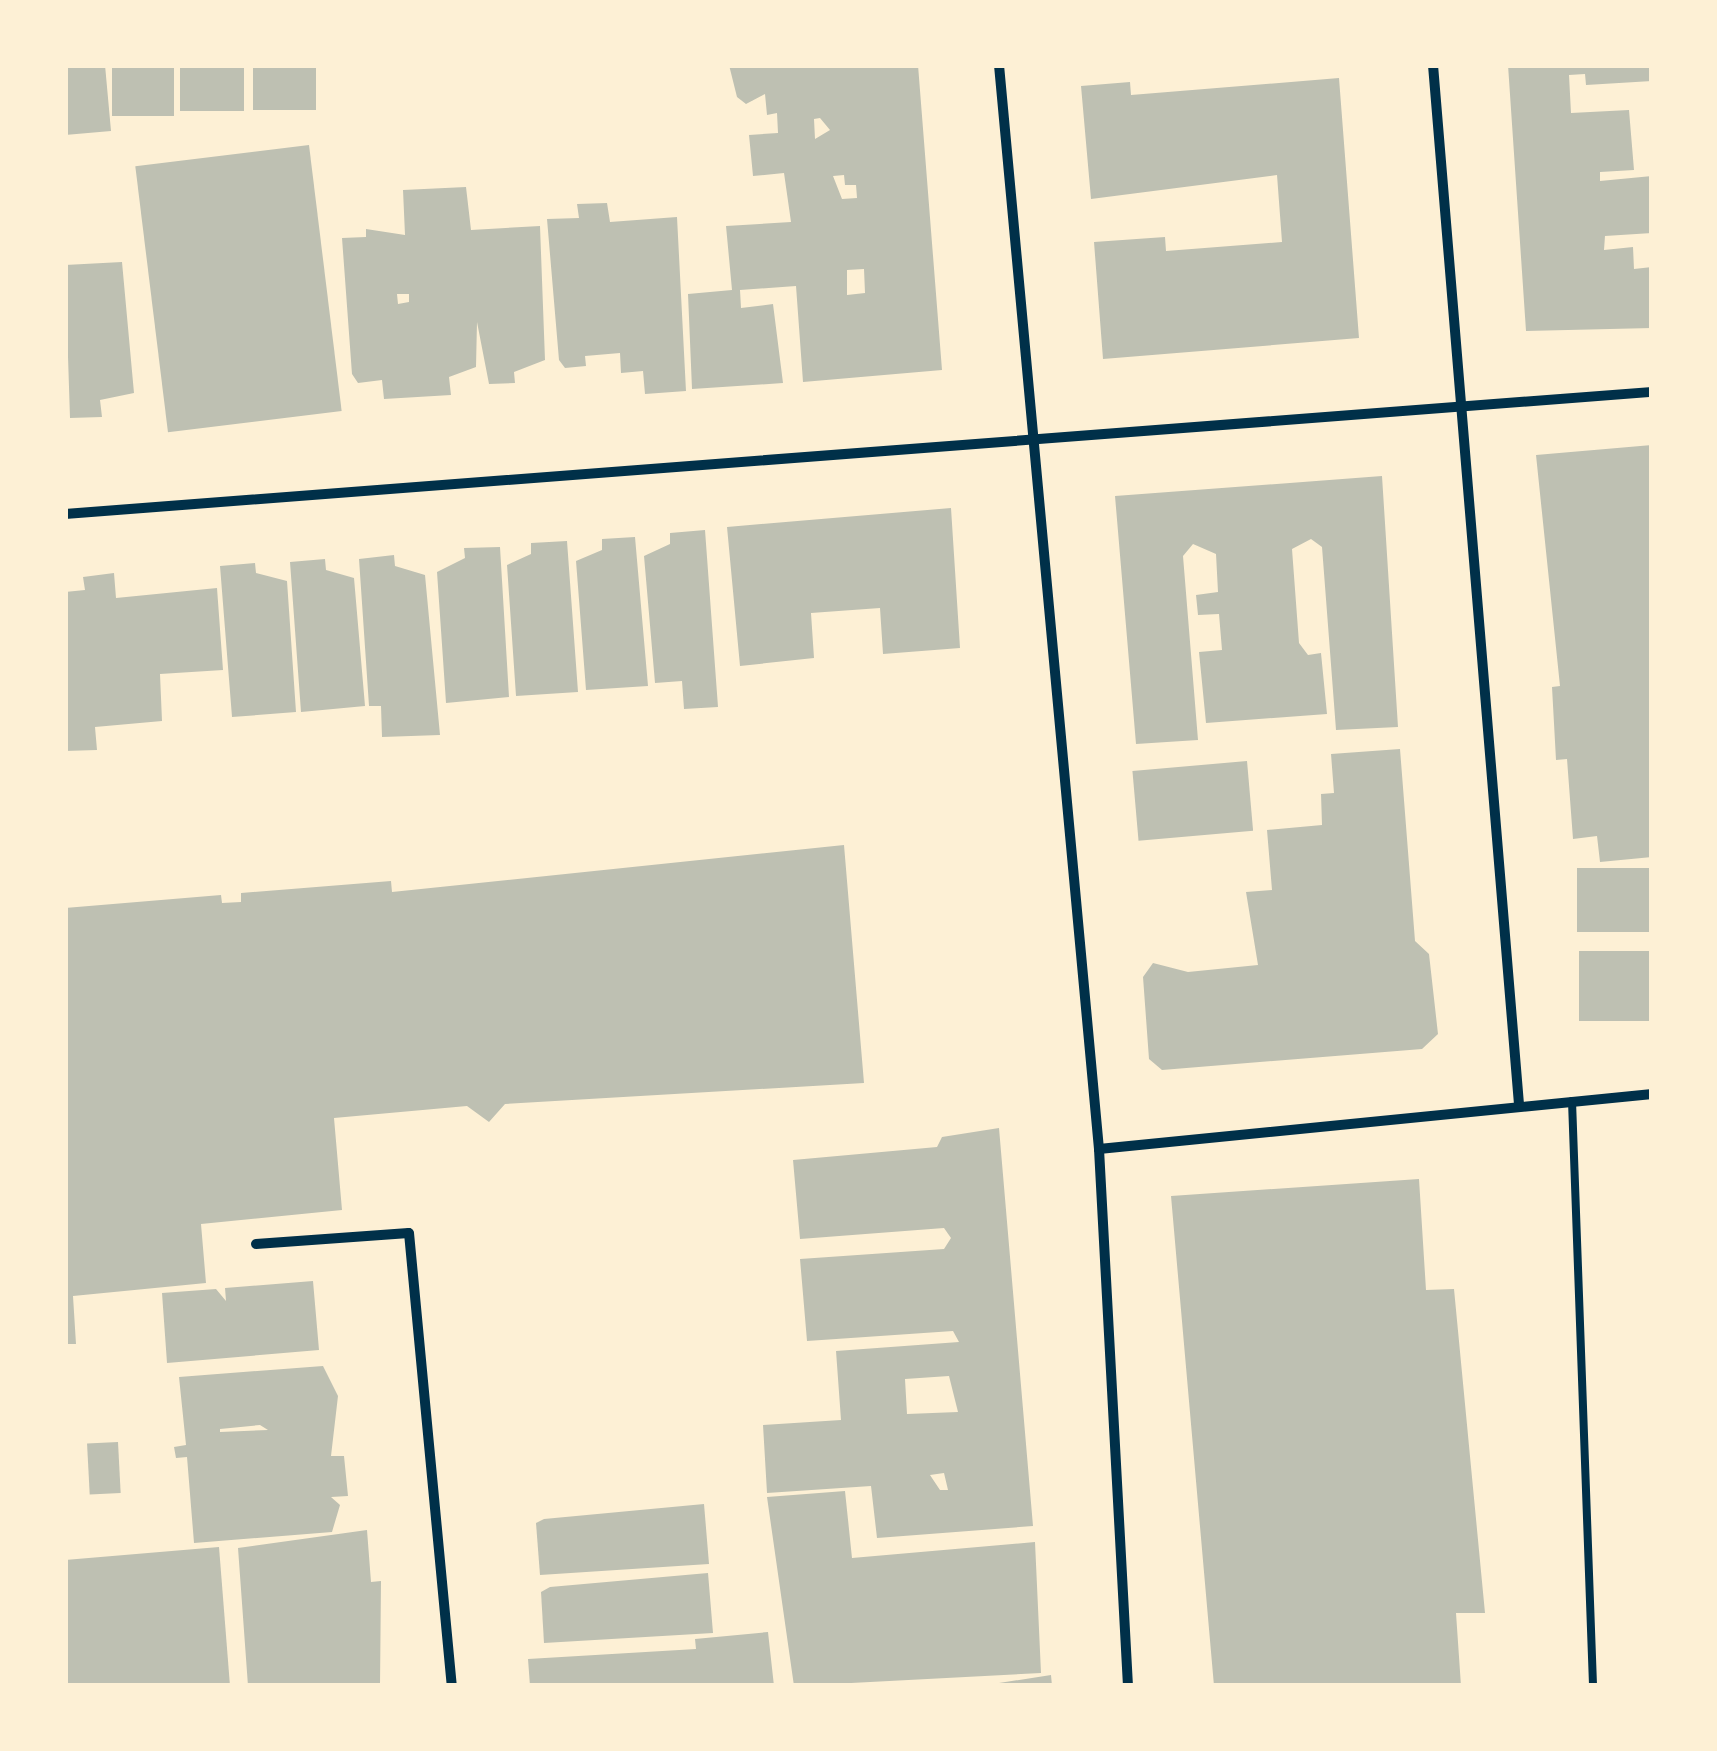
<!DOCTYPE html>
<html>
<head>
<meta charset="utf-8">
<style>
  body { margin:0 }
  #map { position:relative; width:1717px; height:1751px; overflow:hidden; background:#fdf0d5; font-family:Manrope,sans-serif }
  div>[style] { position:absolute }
  .building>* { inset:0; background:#bec0b2; transform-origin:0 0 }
  .service>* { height:8px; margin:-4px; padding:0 4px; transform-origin:4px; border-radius:4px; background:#003049 }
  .minor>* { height:10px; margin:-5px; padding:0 5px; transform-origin:5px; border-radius:5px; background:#003049 }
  span { translate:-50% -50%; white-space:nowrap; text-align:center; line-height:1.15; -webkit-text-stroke:9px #fdf0d5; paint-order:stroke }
  .frame { position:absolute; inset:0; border:68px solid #fdf0d5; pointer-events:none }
</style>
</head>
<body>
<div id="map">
  <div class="building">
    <i style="clip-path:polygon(65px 65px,105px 65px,111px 131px,65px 135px)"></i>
    <i style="left:112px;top:65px;width:62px;height:51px"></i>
    <i style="left:180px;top:65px;width:64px;height:46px"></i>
    <i style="left:253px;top:65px;width:63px;height:45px"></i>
    <i style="clip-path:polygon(evenodd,729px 65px,918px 65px,942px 370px,803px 382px,796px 286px,740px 290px,741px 308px,773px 304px,783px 383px,692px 389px,688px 294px,732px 290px,726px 226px,791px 222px,784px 173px,753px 176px,749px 135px,778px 133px,777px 113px,767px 115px,765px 94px,746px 104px,737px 97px,729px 65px,820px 118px,830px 130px,815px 139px,814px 119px,820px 118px,729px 65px,844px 175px,845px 185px,856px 185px,857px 198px,842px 199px,833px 176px,844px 175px,729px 65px,864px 269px,865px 293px,847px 295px,847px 270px,864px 269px)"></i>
    <i style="clip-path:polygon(1508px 65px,1652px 65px,1652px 81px,1586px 85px,1585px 74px,1569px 75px,1571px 113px,1629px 110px,1634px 170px,1600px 172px,1600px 181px,1652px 176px,1652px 233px,1605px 236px,1604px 250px,1633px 247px,1634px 269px,1652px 267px,1652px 328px,1526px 331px)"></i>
    <i style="clip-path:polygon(1339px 78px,1359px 338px,1103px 359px,1094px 242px,1165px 237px,1166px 251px,1282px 242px,1277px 175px,1091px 199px,1081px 86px,1130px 82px,1131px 95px)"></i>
    <i style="left:309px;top:145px;width:268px;height:175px;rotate:83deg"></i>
    <i style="clip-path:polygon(evenodd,466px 187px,471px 230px,540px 226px,545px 360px,514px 372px,515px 383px,489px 384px,477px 322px,476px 367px,449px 377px,451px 395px,384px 399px,382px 380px,358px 383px,352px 374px,342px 238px,366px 237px,366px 229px,405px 235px,403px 190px,466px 187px,397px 294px,409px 294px,409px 302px,398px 304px,397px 294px)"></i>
    <i style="clip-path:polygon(607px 203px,610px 222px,677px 217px,686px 391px,645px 394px,643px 371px,621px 373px,620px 353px,585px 356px,586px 366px,565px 368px,559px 360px,547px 219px,579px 218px,577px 204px)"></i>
    <i style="clip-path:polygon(122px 262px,134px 393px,100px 400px,102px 417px,70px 418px,65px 265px)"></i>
    <i style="clip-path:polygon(1652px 445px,1652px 857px,1600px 862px,1597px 836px,1573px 839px,1567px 759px,1556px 760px,1552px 687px,1560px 686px,1536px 455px)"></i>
    <i style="clip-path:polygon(1382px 476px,1398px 727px,1336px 730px,1322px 547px,1311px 539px,1292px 549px,1299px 643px,1308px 655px,1321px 653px,1327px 714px,1206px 723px,1199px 652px,1222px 650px,1219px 614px,1198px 615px,1196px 595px,1218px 592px,1216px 554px,1193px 544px,1183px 556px,1198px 740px,1136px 744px,1115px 496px)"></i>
    <i style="clip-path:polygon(951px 508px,960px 648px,883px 654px,880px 608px,811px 613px,814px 658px,740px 666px,727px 527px)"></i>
    <i style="clip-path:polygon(705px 530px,718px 707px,684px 709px,682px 681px,655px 683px,644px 556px,670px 544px,670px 533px)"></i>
    <i style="clip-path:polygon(635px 537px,648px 686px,586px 690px,576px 561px,602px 550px,602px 539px)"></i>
    <i style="clip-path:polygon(567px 541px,578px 692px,516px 696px,507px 565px,531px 554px,531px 543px)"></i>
    <i style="clip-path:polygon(500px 547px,509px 697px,446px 703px,437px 572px,465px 558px,464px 548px)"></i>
    <i style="clip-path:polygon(394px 555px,395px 566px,425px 575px,440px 735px,382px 737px,381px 706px,369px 706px,359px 559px)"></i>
    <i style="clip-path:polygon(325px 559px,326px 570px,354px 578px,365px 706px,301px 712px,290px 562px)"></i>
    <i style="clip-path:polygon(255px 563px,256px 573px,287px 581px,296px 712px,232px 717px,220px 566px)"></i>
    <i style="clip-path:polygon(114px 573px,116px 598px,217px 588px,223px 670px,160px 674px,162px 721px,95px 727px,97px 750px,65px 751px,65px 592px,85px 590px,83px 577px)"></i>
    <i style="clip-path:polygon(1400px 749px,1415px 941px,1429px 954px,1438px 1034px,1422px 1049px,1162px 1070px,1149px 1059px,1143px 977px,1153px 963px,1188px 972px,1258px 965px,1246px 892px,1272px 890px,1267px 830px,1322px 825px,1321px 794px,1334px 793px,1331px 754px)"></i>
    <i style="left:1247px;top:761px;width:70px;height:115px;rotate:85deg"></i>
    <i style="clip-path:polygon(844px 845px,864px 1083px,505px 1104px,489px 1122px,467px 1106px,334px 1118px,342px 1210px,201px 1224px,206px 1283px,73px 1296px,76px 1344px,65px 1344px,65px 908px,221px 895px,222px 903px,241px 902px,241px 893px,391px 881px,392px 892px)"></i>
    <i style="left:1652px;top:868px;width:64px;height:75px;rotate:90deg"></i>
    <i style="left:1652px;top:951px;width:70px;height:73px;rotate:90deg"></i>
    <i style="clip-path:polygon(evenodd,999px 1128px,1033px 1526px,877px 1538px,871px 1486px,767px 1493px,763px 1425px,841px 1420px,836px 1351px,959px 1342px,953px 1331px,807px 1341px,800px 1259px,944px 1249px,951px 1238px,944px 1228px,800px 1239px,793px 1160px,937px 1147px,942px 1137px,999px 1128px,949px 1376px,958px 1412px,907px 1414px,905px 1379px,949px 1376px,999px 1128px,944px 1473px,948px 1490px,940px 1490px,930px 1475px,944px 1473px)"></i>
    <i style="clip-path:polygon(1419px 1179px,1426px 1290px,1454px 1289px,1485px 1613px,1456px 1613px,1461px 1686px,1214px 1686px,1171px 1196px)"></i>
    <i style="clip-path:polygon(313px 1281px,319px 1350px,167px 1363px,162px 1293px,216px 1289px,226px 1301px,225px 1288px)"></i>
    <i style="clip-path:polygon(evenodd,323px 1366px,338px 1396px,331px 1456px,344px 1456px,348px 1496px,331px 1497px,340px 1505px,332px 1532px,194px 1543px,187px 1457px,176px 1458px,174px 1447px,186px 1445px,179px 1377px,323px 1366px,260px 1425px,268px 1430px,220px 1432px,220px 1429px,260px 1425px)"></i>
    <i style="left:118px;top:1442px;width:51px;height:31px;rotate:87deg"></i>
    <i style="clip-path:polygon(845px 1491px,852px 1558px,1035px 1542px,1041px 1673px,794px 1686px,767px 1497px)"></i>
    <i style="clip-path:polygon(704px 1504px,709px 1564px,540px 1575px,536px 1523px,544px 1519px)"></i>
    <i style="clip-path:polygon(367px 1530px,371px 1582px,381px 1581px,380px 1686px,248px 1686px,238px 1548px)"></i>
    <i style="clip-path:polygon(219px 1547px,230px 1686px,65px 1686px,65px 1560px)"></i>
    <i style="clip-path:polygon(708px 1573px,713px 1633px,544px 1643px,541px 1592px,550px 1587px)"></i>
    <i style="clip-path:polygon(768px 1632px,774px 1686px,530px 1686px,528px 1659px,696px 1649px,695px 1639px)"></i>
    <i style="clip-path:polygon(1051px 1675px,1052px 1686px,999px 1686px,999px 1683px)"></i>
  </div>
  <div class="service">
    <i style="left:1572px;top:1101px;width:585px;rotate:87.94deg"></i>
  </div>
  <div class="minor">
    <i style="left:999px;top:65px;width:1089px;rotate:84.73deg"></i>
    <i style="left:1099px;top:1149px;width:538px;rotate:86.91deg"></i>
    <i style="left:1433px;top:65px;width:1043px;rotate:85.27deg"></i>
    <i style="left:65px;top:514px;width:1592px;rotate:-4.4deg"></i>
    <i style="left:1099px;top:1149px;width:556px;rotate:-5.68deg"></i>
    <i style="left:256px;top:1244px;width:153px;rotate:-4.1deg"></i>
    <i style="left:409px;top:1233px;width:455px;rotate:84.6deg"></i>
  </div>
  <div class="frame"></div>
</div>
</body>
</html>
